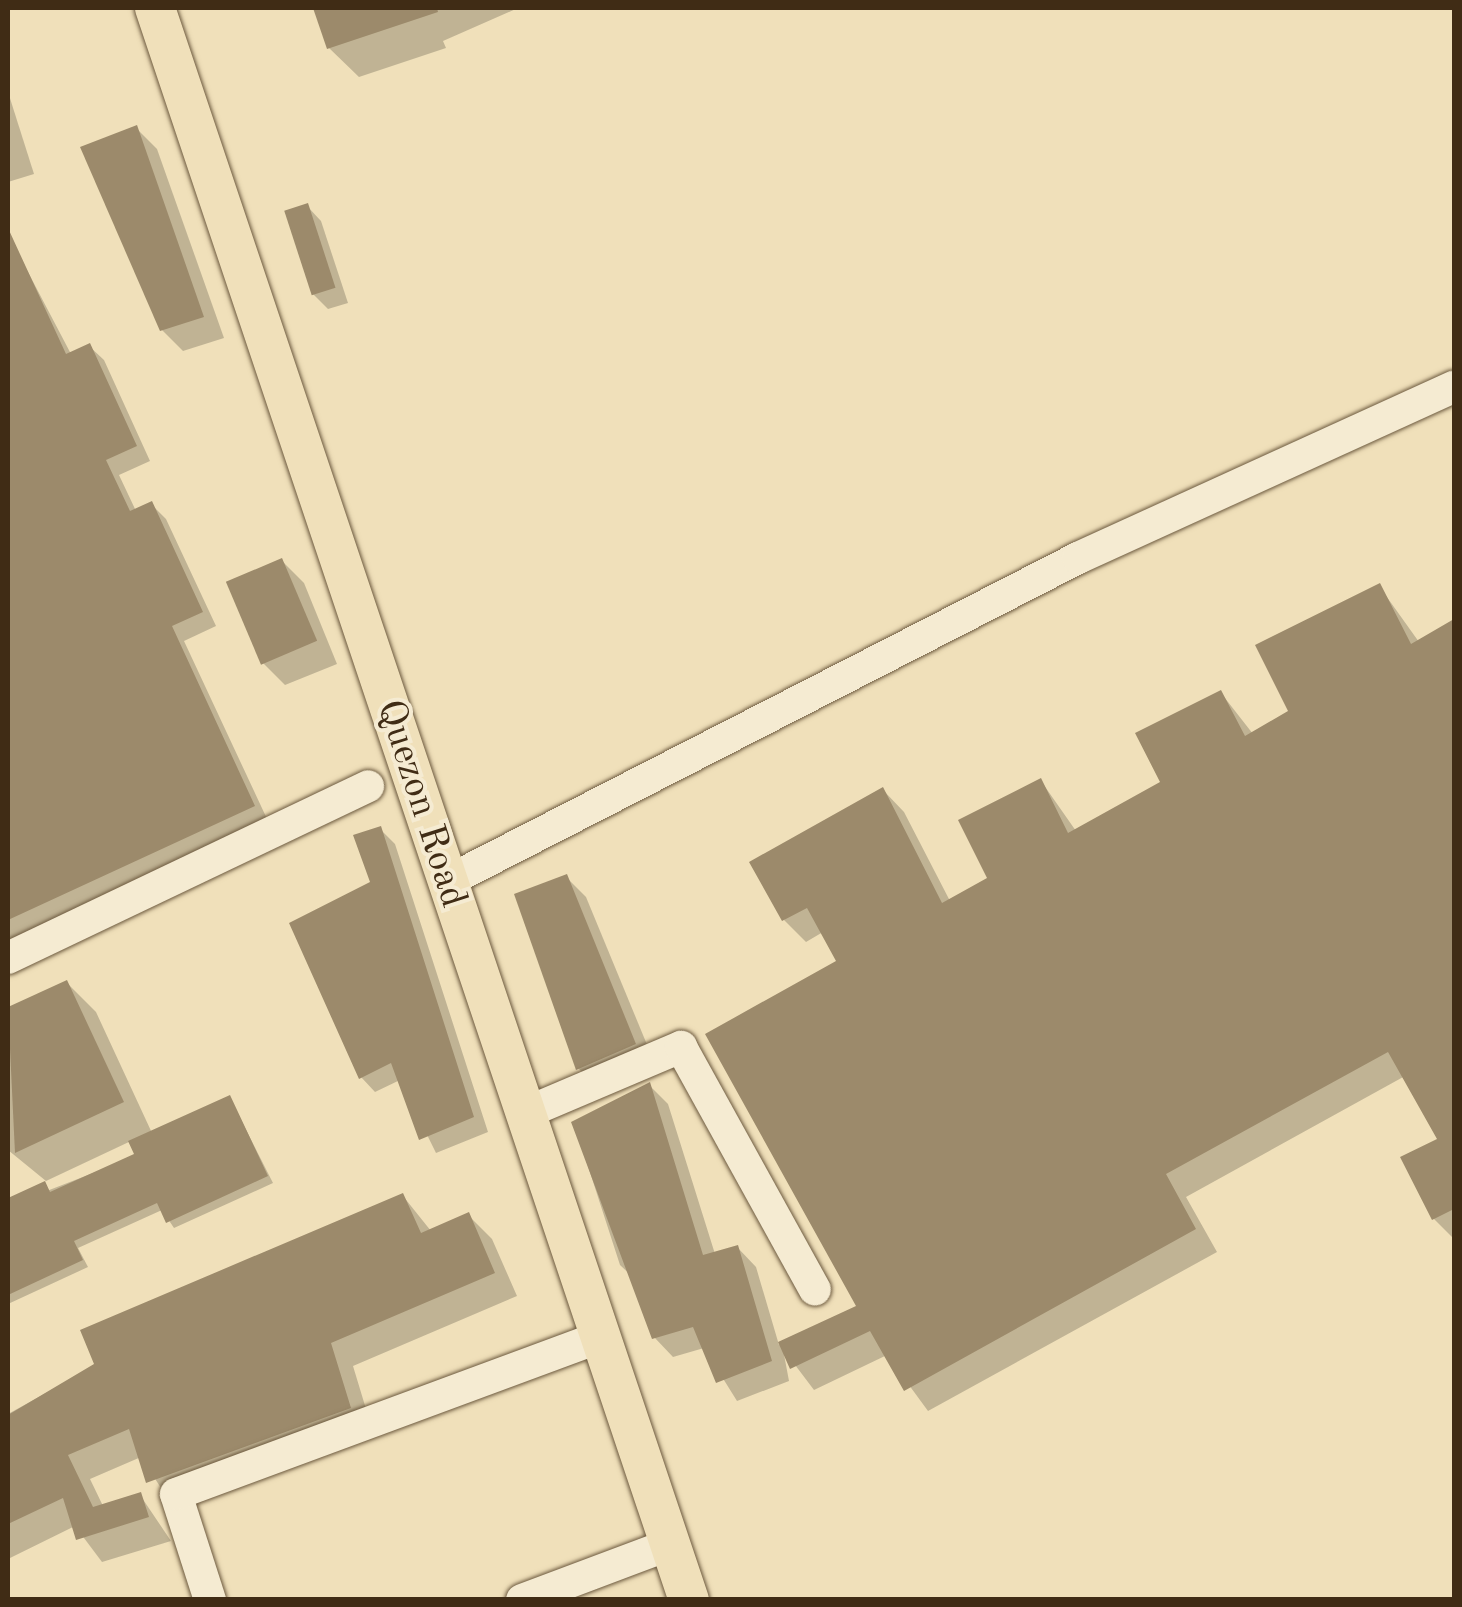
<!DOCTYPE html>
<html>
<head>
<meta charset="utf-8">
<style>
  body { margin:0 }
  #map { position:relative; width:1462px; height:1607px; overflow:hidden; background:#f0e0ba; font-family:"Old Standard TT",serif }
  div>[style] { position:absolute }
  .shadow>* { inset:0; background:#0003 }
  .building>* { inset:0; background:#9c8a6b; transform-origin:0 0 }
  .roads { filter:drop-shadow(0 0 2px #6c593e) drop-shadow(0 0 2px #6c593e) }
  .minor>* { height:32px; margin:-16px; padding:0 16px; transform-origin:16px; border-radius:16px; background:#f5ebd2 }
  .major>* { height:40px; margin:-20px; padding:0 20px; transform-origin:20px; border-radius:20px; background:#f0e0ba }
  span { translate:-50% -50%; white-space:nowrap; text-align:center; line-height:1.15; -webkit-text-stroke:8px #f5ebd2; paint-order:stroke }
  .street-label { font-size:38px; color:#402c15 }
  .frame { position:absolute; inset:0; border:10px solid #402c15; pointer-events:none }
</style>
</head>
<body>
<div id="map">
  <div class="shadow">
    <i style="clip-path:polygon(316px 8px,518px 8px,443px 41px,446px 48px,359px 77px,329px 48px)"></i>
    <i style="clip-path:polygon(8px 92px,34px 174px,8px 182px)"></i>
    <i style="clip-path:polygon(136px 128px,157px 149px,224px 338px,183px 351px,162px 330px)"></i>
    <i style="clip-path:polygon(307px 206px,321px 221px,348px 303px,328px 309px,313px 294px)"></i>
    <i style="clip-path:polygon(8px 234px,71px 354px,89px 346px,104px 360px,150px 461px,119px 475px,136px 511px,151px 504px,166px 519px,216px 626px,184px 641px,268px 821px,8px 940px)"></i>
    <i style="clip-path:polygon(282px 561px,304px 583px,337px 664px,285px 685px,263px 663px,229px 582px)"></i>
    <i style="clip-path:polygon(1379px 586px,1419px 642px,1454px 622px,1454px 1239px,1434px 1219px,1440px 1140px,1405px 1076px,1186px 1197px,1217px 1252px,928px 1411px,887px 1355px,814px 1390px,783px 1349px,789px 1381px,737px 1401px,704px 1348px,673px 1357px,654px 1337px,638px 1282px,620px 1265px,574px 1123px,649px 1085px,668px 1104px,715px 1254px,737px 1247px,756px 1267px,779px 1345px,860px 1307px,840px 962px,823px 932px,806px 942px,784px 920px,883px 790px,904px 812px,950px 901px,990px 879px,1041px 781px,1076px 831px,1163px 783px,1221px 693px,1253px 734px,1292px 712px)"></i>
    <i style="clip-path:polygon(380px 829px,395px 844px,488px 1132px,436px 1153px,400px 1080px,375px 1092px,361px 1077px)"></i>
    <i style="clip-path:polygon(566px 877px,586px 897px,655px 1064px,598px 1088px,578px 1068px)"></i>
    <i style="clip-path:polygon(67px 983px,96px 1012px,152px 1133px,230px 1098px,273px 1183px,174px 1228px,162px 1210px,78px 1248px,88px 1267px,8px 1304px,8px 1206px,137px 1156px,131px 1141px,46px 1181px,8px 1150px,8px 1010px)"></i>
    <i style="clip-path:polygon(403px 1196px,431px 1231px,468px 1215px,492px 1239px,517px 1296px,353px 1366px,373px 1432px,172px 1505px,141px 1457px,90px 1479px,103px 1506px,140px 1495px,171px 1541px,102px 1562px,75px 1526px,8px 1559px,8px 1414px)"></i>
  </div>
  <div class="building">
    <i style="clip-path:polygon(313px 8px,437px 8px,438px 12px,327px 49px)"></i>
    <i style="clip-path:polygon(137px 125px,204px 317px,160px 331px,80px 147px)"></i>
    <i style="left:308px;top:203px;width:89px;height:25px;rotate:72deg"></i>
    <i style="clip-path:polygon(8px 228px,66px 354px,90px 343px,137px 446px,106px 460px,130px 511px,152px 501px,203px 612px,172px 626px,255px 806px,8px 920px)"></i>
    <i style="left:282px;top:558px;width:90px;height:61px;rotate:67deg"></i>
    <i style="clip-path:polygon(1380px 583px,1411px 644px,1454px 619px,1454px 1209px,1432px 1220px,1400px 1157px,1437px 1139px,1388px 1052px,1166px 1174px,1196px 1229px,904px 1391px,870px 1331px,790px 1369px,778px 1342px,856px 1306px,705px 1034px,836px 961px,807px 908px,782px 921px,749px 862px,883px 787px,942px 903px,987px 878px,958px 820px,1041px 778px,1068px 833px,1160px 782px,1135px 733px,1221px 690px,1245px 736px,1288px 711px,1255px 645px)"></i>
    <i style="clip-path:polygon(381px 826px,474px 1117px,419px 1140px,391px 1063px,359px 1079px,289px 923px,370px 882px,353px 835px)"></i>
    <i style="clip-path:polygon(567px 874px,636px 1044px,576px 1070px,514px 894px)"></i>
    <i style="clip-path:polygon(67px 980px,124px 1102px,15px 1153px,8px 1007px)"></i>
    <i style="clip-path:polygon(650px 1082px,703px 1255px,738px 1245px,772px 1361px,716px 1383px,693px 1327px,652px 1339px,571px 1122px)"></i>
    <i style="clip-path:polygon(230px 1095px,268px 1176px,166px 1223px,157px 1203px,74px 1241px,83px 1260px,8px 1295px,8px 1198px,45px 1181px,50px 1192px,134px 1154px,128px 1141px)"></i>
    <i style="clip-path:polygon(403px 1193px,421px 1233px,469px 1212px,495px 1273px,331px 1343px,351px 1408px,146px 1483px,129px 1429px,68px 1455px,93px 1507px,141px 1492px,149px 1517px,76px 1540px,63px 1498px,8px 1524px,8px 1415px,94px 1364px,80px 1330px)"></i>
  </div>
  <div class="roads">
    <div class="minor">
      <i style="left:446px;top:882px;width:710px;rotate:-27.14deg"></i>
      <i style="left:1078px;top:558px;width:413px;rotate:-24.5deg"></i>
      <i style="left:8px;top:958px;width:399px;rotate:-25.5deg"></i>
      <i style="left:523px;top:1114px;width:172px;rotate:-23deg"></i>
      <i style="left:681px;top:1047px;width:277px;rotate:61.1deg"></i>
      <i style="left:210px;top:1600px;width:111px;rotate:-107.8deg"></i>
      <i style="left:176px;top:1494px;width:450px;rotate:-20.3deg"></i>
      <i style="left:522px;top:1600px;width:156px;rotate:-20.6deg"></i>
    </div>
    <div class="major">
      <i style="left:155px;top:8px;width:1679px;rotate:71.46deg"></i>
    </div>
  </div>
  <div class="street-label">
    <span style="left:420px;top:804px;rotate:72deg">Quezon Road</span>
  </div>
  <div class="frame"></div>
</div>
</body>
</html>
